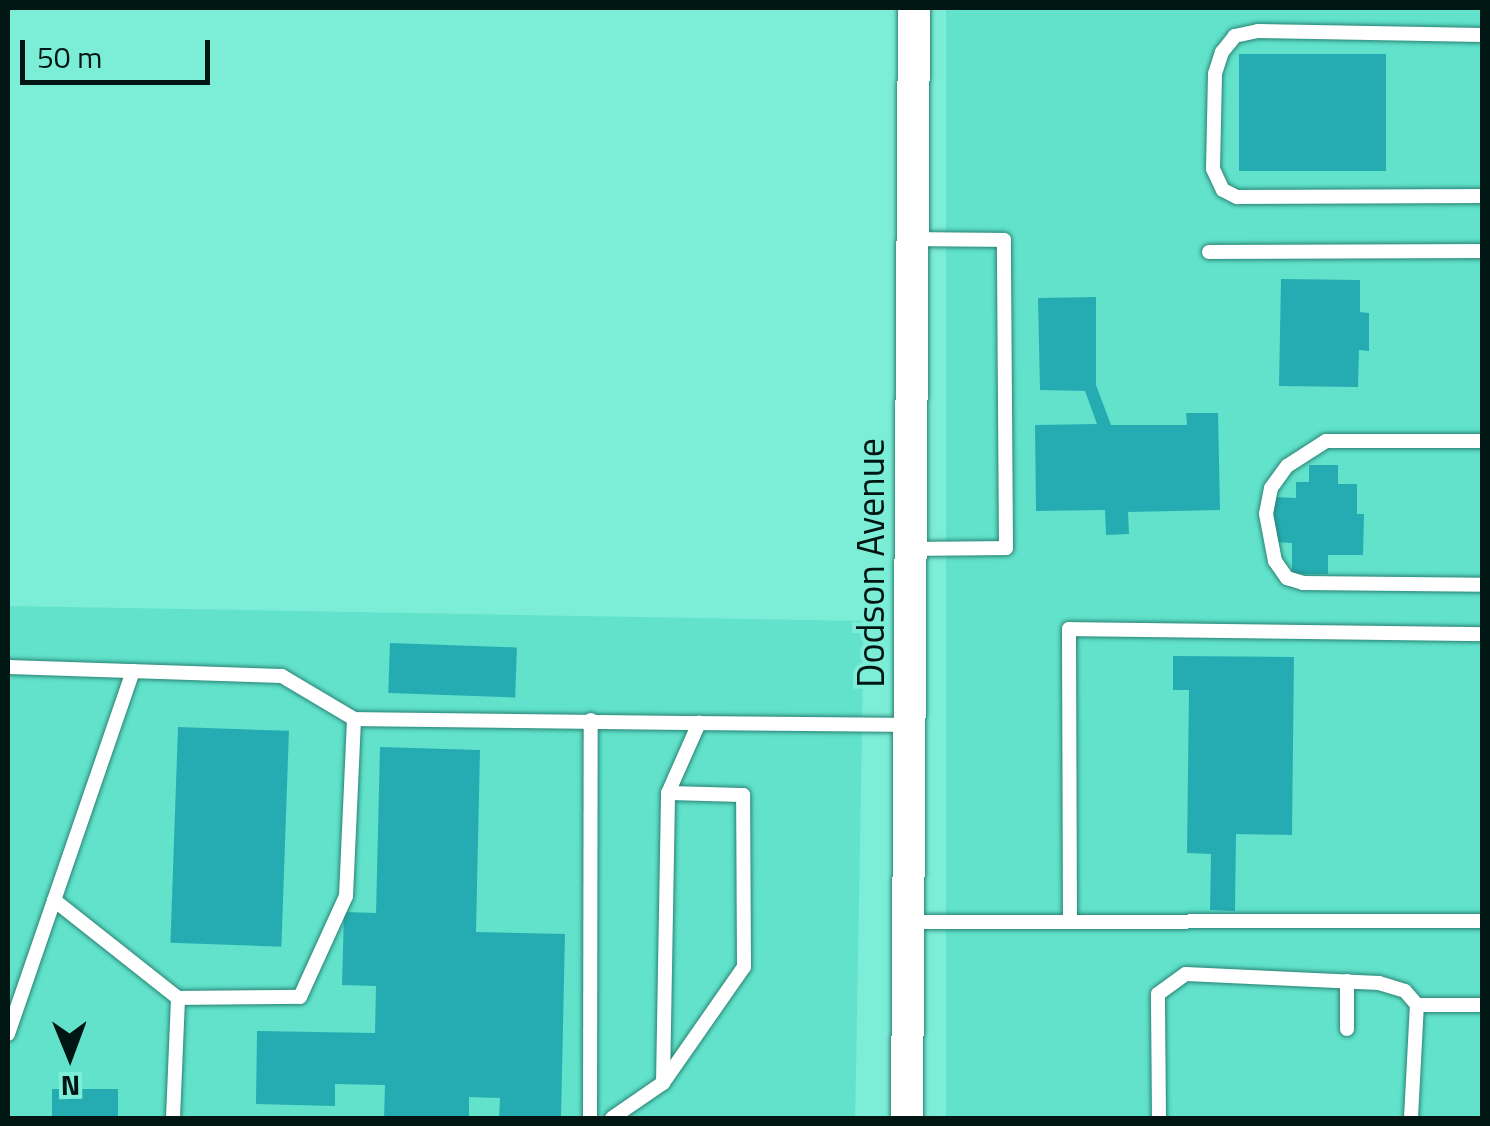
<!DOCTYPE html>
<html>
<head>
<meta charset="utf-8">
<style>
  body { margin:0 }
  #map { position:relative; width:1490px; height:1126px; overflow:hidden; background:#7cedd7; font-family:"Titillium Web",sans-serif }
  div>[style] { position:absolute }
  .built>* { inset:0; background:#62e2cb; transform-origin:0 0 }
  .building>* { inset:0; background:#25acb2; transform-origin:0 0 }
  .roads { filter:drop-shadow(0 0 2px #298374) drop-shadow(0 0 2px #298374) }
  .service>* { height:14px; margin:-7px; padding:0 7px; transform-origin:7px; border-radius:7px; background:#fff }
  .tertiary>* { height:32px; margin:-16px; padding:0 16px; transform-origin:16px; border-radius:16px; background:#fff }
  span { translate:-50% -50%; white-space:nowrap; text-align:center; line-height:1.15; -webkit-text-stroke:8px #7cedd7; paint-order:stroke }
  .street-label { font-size:38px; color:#001612 }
  .frame { position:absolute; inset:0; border:10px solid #001612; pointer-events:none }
  .north { position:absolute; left:20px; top:1006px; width:100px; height:100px; -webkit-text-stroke:8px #7cedd7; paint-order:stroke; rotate:179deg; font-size:28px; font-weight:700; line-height:40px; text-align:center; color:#001612 }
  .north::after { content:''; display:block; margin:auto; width:35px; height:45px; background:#001612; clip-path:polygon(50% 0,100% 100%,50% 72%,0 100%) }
  .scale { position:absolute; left:20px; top:40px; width:190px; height:45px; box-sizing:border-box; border:5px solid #001612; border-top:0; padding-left:12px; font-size:30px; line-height:35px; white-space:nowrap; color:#001612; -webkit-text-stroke:8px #7cedd7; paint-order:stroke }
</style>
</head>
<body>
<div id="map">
  <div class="built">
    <i style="left:946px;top:8px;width:536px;height:1110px"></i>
    <i style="left:8px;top:606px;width:856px;height:512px;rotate:1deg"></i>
  </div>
  <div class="building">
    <i style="left:1239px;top:54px;width:147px;height:117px"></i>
    <i style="clip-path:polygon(1281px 279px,1360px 280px,1360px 312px,1369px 313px,1369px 351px,1359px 350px,1358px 387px,1279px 386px)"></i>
    <i style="clip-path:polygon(1096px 297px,1096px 385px,1111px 425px,1187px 425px,1186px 413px,1218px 413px,1220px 510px,1128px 512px,1129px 534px,1106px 535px,1105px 510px,1036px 511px,1035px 425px,1097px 424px,1085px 391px,1040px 390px,1038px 298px)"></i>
    <i style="clip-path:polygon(1309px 465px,1338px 465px,1338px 484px,1357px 484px,1357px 514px,1364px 514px,1363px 555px,1328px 555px,1328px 574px,1292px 574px,1292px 543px,1274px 542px,1274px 497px,1296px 498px,1296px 482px,1309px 482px)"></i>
    <i style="left:390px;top:643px;width:127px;height:50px;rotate:2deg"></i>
    <i style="clip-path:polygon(1173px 656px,1294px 657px,1292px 835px,1236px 834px,1235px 911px,1210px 910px,1211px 854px,1187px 853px,1189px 690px,1173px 690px)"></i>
    <i style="left:178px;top:727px;width:111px;height:216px;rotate:2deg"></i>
    <i style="clip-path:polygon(380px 747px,480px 750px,476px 932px,565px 934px,561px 1118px,499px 1118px,500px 1098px,469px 1097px,469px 1118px,384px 1118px,385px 1085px,335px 1084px,335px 1106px,256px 1104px,257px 1031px,375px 1033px,376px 986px,342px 985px,344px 912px,376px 913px)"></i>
    <i style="left:118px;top:1089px;width:29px;height:66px;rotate:90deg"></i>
  </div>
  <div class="roads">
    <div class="service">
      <i style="left:1482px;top:35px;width:224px;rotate:-179deg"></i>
      <i style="left:1258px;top:31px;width:24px;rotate:168deg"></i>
      <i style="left:1235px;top:36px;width:21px;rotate:129deg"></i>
      <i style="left:1222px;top:52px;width:23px;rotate:108deg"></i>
      <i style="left:1215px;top:74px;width:95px;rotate:91.2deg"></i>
      <i style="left:1213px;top:169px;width:23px;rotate:65deg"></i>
      <i style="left:1223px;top:190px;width:16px;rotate:27deg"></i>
      <i style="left:1237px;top:197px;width:245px;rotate:-0.2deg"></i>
      <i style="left:1209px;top:252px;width:273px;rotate:-0.2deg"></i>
      <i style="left:1482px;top:441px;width:156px;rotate:180deg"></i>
      <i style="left:1326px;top:441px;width:46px;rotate:147.3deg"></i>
      <i style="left:1287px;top:466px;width:27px;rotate:126deg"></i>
      <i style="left:1271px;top:488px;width:26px;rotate:101deg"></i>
      <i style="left:1266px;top:514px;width:48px;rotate:79.2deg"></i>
      <i style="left:1275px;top:561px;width:21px;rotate:55deg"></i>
      <i style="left:1287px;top:578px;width:17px;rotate:17deg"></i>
      <i style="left:1303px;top:583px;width:179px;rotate:0.6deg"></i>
      <i style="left:912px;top:549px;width:94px;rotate:-0.6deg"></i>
      <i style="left:1006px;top:548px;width:308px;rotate:-90.4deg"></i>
      <i style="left:1004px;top:240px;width:91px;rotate:-179.4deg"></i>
      <i style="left:8px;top:667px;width:274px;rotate:1.9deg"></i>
      <i style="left:282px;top:676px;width:84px;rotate:30.8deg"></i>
      <i style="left:54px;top:900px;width:158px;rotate:38.3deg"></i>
      <i style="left:908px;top:922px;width:574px;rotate:-0.1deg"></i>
      <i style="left:1070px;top:922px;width:293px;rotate:-90.2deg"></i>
      <i style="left:1069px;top:629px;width:413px;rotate:0.7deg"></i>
      <i style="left:1347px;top:981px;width:48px;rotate:90deg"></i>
      <i style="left:8px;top:1034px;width:384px;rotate:-71deg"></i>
      <i style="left:663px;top:1083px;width:141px;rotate:-55.1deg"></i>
      <i style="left:744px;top:967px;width:172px;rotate:-90.3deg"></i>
      <i style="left:743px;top:795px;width:75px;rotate:-178.5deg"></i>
      <i style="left:173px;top:1118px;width:120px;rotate:-87.6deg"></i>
      <i style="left:178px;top:998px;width:122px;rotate:-0.5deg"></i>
      <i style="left:300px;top:997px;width:111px;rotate:-65.5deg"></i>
      <i style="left:346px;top:896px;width:177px;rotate:-87.4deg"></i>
      <i style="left:354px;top:719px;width:345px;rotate:0.7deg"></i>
      <i style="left:590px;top:1118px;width:398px;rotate:-89.9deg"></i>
      <i style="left:612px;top:1118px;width:62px;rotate:-34.5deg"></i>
      <i style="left:663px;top:1083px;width:290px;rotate:-89deg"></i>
      <i style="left:668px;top:793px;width:77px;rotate:-66.1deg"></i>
      <i style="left:699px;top:723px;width:211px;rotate:0.5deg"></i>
      <i style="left:1159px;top:1118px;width:124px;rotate:-90.5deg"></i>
      <i style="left:1158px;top:994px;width:34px;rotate:-36deg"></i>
      <i style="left:1186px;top:974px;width:193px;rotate:2.7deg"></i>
      <i style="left:1379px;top:983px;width:27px;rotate:17deg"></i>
      <i style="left:1405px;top:991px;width:18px;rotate:49deg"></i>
      <i style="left:1411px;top:1118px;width:113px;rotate:-87deg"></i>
      <i style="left:1417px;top:1005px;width:65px"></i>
    </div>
    <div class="tertiary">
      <i style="left:907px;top:1118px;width:1110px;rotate:-89.64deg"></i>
    </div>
  </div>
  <div class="street-label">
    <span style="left:871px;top:563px;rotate:-90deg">Dodson Avenue</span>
  </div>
  <div class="frame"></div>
  <div class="north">N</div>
  <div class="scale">50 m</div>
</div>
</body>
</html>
